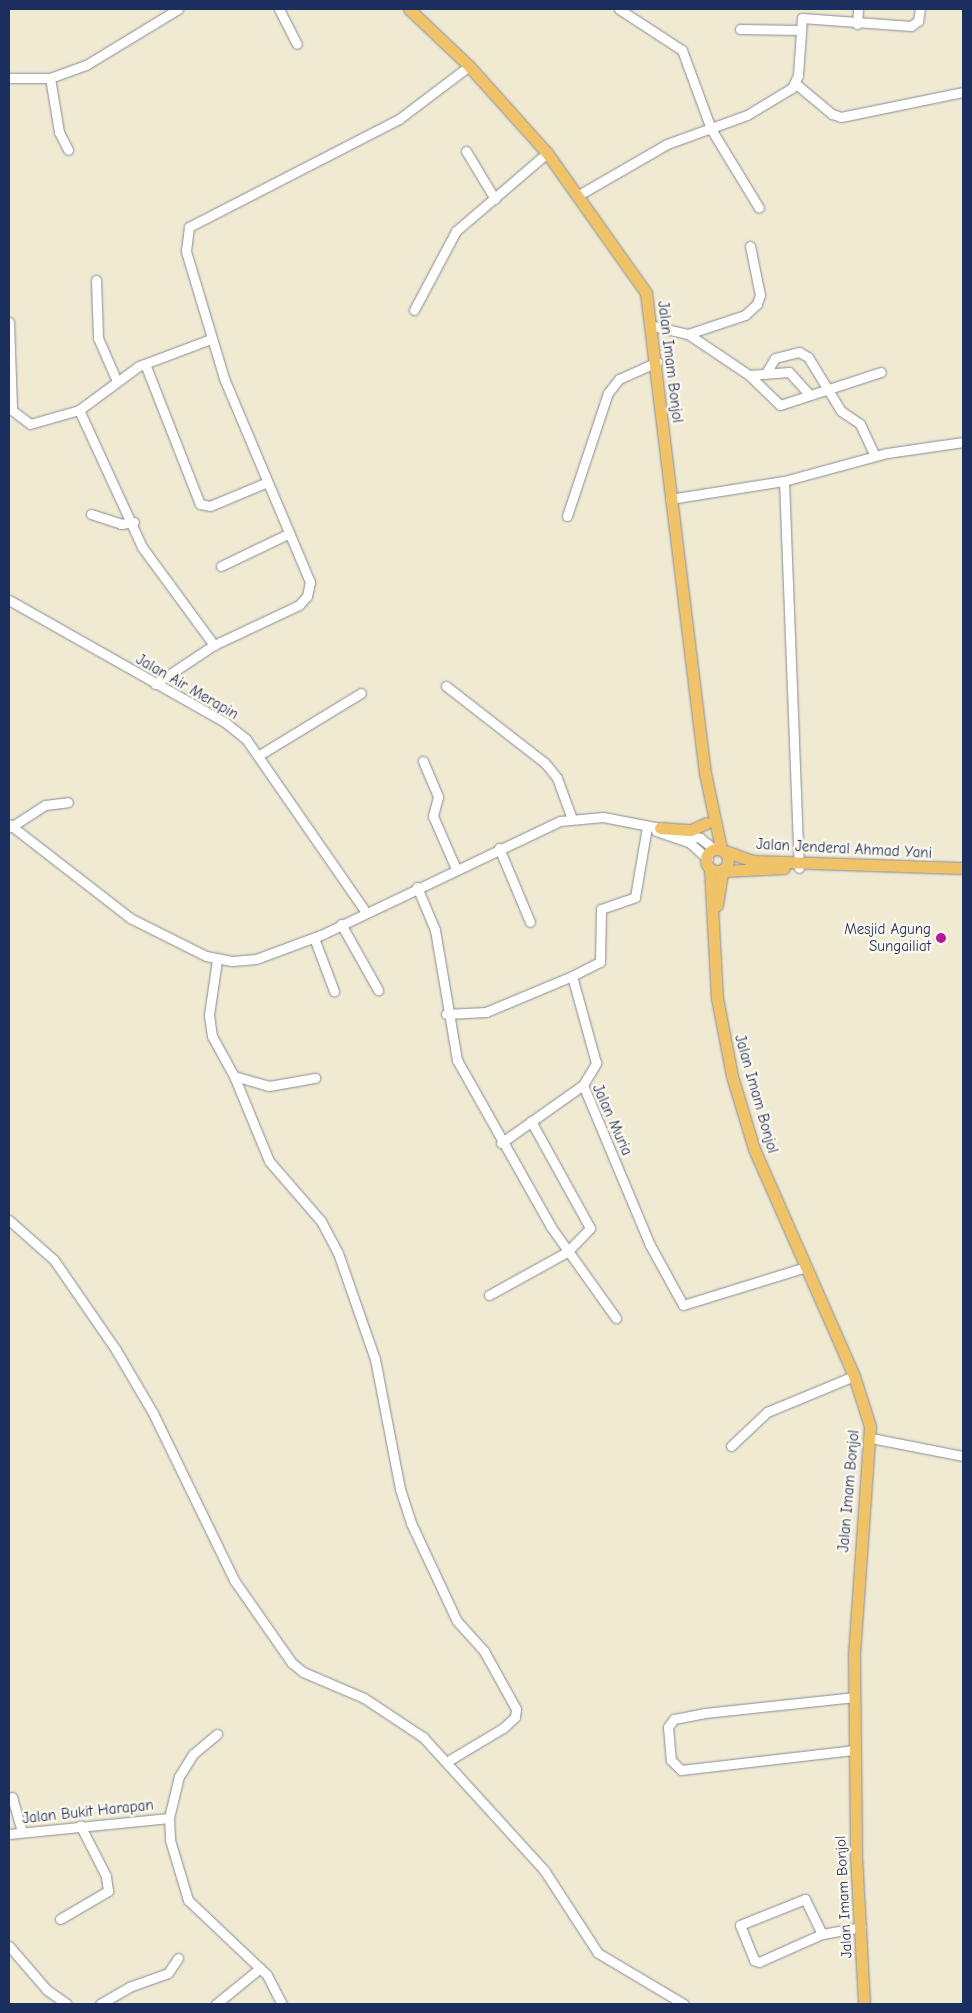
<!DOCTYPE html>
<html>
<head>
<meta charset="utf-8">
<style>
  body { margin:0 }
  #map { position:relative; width:972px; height:2013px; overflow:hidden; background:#f0ead2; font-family:"Comic Neue",sans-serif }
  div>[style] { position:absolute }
  .roads { filter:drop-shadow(0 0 1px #868c98) drop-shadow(0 0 1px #868c98) }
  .minor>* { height:9px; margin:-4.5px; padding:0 4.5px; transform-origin:4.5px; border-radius:4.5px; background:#fff }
  .major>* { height:11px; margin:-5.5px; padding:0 5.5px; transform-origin:5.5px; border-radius:5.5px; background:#f1c369 }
  .major>.ring { margin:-5.5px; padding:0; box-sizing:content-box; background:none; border:11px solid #f1c369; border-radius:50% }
  .dots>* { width:14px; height:14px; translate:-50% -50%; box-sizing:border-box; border:2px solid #fbf7ec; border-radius:50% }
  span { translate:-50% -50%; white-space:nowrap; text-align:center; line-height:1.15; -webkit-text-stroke:5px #fbf7ec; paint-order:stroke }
  .street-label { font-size:15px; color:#1b2f5e }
  .poi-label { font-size:15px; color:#1b2f5e }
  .right { translate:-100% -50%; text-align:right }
  .frame { position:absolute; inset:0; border:10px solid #1b2f5e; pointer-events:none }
</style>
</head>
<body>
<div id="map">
  <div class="roads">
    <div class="minor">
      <i style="left:279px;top:9px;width:39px;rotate:63deg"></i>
      <i style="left:619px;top:9px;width:75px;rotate:33.1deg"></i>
      <i style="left:682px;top:50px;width:84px;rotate:69.8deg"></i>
      <i style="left:711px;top:129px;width:92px;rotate:58.7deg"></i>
      <i style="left:857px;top:24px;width:15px;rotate:-86deg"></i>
      <i style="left:740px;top:29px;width:60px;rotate:1deg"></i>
      <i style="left:9px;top:78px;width:41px"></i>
      <i style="left:50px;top:78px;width:38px;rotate:-20deg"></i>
      <i style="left:86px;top:65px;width:108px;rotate:-31.3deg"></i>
      <i style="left:50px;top:78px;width:55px;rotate:80.5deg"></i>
      <i style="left:59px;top:132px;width:20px;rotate:63deg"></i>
      <i style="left:796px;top:84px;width:47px;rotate:39.8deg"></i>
      <i style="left:832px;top:114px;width:9px;rotate:18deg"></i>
      <i style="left:841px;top:117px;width:125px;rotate:-11.6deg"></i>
      <i style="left:466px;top:151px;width:56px;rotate:58.9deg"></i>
      <i style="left:577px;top:196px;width:104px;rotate:-30deg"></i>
      <i style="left:667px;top:144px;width:85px;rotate:-19.9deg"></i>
      <i style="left:747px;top:115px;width:52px;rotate:-31deg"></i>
      <i style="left:792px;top:88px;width:14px;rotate:-65deg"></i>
      <i style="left:798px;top:75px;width:57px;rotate:-86deg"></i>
      <i style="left:802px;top:18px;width:109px;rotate:4.2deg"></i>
      <i style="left:911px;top:26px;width:9px;rotate:-36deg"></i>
      <i style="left:918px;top:21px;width:12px;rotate:-81deg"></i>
      <i style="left:96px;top:280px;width:58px;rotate:88deg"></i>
      <i style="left:98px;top:338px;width:45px;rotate:66.3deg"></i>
      <i style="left:414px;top:310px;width:89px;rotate:-62deg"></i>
      <i style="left:456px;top:231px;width:120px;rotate:-40.6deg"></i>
      <i style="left:9px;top:322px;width:88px;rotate:88deg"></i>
      <i style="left:653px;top:326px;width:36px;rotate:13deg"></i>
      <i style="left:688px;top:334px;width:73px;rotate:33.9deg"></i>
      <i style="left:749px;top:375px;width:43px;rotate:44.1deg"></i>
      <i style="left:780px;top:405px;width:106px;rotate:-18.1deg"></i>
      <i style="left:688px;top:334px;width:60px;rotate:-18.4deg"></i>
      <i style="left:745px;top:315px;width:16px;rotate:-43deg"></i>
      <i style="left:757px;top:304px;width:9px;rotate:-72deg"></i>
      <i style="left:760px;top:295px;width:50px;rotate:-101.5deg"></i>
      <i style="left:145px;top:364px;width:150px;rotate:68.6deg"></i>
      <i style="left:200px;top:504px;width:10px;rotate:11deg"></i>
      <i style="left:210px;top:506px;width:60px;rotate:-22.7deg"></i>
      <i style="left:766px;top:373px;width:17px;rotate:-59deg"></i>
      <i style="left:775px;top:358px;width:25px;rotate:-14deg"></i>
      <i style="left:799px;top:352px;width:10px;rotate:29deg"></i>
      <i style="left:808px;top:357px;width:63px;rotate:58.6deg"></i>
      <i style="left:841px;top:411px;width:23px;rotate:34deg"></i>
      <i style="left:860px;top:424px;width:35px;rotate:65deg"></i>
      <i style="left:749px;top:375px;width:40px;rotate:-4.3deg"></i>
      <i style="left:789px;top:372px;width:30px;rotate:48deg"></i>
      <i style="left:9px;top:408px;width:26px;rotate:37deg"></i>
      <i style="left:30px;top:424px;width:51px;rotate:-15.9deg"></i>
      <i style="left:79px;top:410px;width:74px;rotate:-36.3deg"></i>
      <i style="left:139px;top:366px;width:77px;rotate:-20.6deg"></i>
      <i style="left:79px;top:410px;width:151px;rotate:65.3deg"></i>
      <i style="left:142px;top:547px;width:122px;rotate:53.7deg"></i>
      <i style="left:784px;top:481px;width:387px;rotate:87.8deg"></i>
      <i style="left:670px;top:499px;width:115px;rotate:-9deg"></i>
      <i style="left:784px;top:481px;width:107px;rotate:-15.2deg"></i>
      <i style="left:887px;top:453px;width:77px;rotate:-8.2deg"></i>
      <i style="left:91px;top:514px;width:32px;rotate:18deg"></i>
      <i style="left:121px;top:524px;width:13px;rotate:-9deg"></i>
      <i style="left:567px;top:516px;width:130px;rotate:-71.6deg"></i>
      <i style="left:608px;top:393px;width:18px;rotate:-52deg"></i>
      <i style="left:619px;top:379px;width:42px;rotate:-24.1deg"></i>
      <i style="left:221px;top:566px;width:76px;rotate:-25.6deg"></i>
      <i style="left:9px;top:600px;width:249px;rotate:29.5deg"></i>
      <i style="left:226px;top:723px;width:26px;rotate:39deg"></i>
      <i style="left:246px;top:739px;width:211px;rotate:55.3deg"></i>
      <i style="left:155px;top:684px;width:71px;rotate:-33.5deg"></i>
      <i style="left:214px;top:645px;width:94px;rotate:-25.2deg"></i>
      <i style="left:299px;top:605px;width:12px;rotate:-48deg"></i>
      <i style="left:307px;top:596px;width:14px;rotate:-78deg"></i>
      <i style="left:310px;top:582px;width:221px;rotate:-112.9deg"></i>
      <i style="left:224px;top:378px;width:133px;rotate:-106.7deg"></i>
      <i style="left:186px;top:251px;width:24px;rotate:-83deg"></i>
      <i style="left:189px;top:227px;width:236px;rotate:-27.2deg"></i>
      <i style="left:399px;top:119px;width:88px;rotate:-37.1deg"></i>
      <i style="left:446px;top:686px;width:125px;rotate:37.9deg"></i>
      <i style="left:545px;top:763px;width:19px;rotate:51deg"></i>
      <i style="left:557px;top:778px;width:44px;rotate:69.9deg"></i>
      <i style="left:261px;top:754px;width:117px;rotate:-31.4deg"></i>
      <i style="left:423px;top:761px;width:39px;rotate:67deg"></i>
      <i style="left:438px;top:797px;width:20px;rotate:105deg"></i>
      <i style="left:433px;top:816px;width:58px;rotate:66.5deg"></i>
      <i style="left:9px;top:824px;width:153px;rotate:37.8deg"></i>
      <i style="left:130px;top:918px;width:85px;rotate:26.6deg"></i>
      <i style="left:206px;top:956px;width:26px;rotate:11deg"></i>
      <i style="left:232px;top:961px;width:24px;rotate:-5deg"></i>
      <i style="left:256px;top:959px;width:69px;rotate:-20.3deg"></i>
      <i style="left:321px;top:935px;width:265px;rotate:-25.5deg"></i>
      <i style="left:560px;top:821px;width:43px;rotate:-5.3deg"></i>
      <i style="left:603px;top:817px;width:63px;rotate:11deg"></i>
      <i style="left:11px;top:827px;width:40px;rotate:-32.9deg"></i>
      <i style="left:45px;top:805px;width:23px;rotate:-7deg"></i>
      <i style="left:656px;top:831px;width:36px;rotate:19deg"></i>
      <i style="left:690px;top:843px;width:24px;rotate:42deg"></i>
      <i style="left:677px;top:833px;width:24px;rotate:12deg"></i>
      <i style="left:700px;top:838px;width:16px;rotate:38deg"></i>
      <i style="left:499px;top:848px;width:80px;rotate:67.3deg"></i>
      <i style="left:417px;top:887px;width:47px;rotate:67.3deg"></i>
      <i style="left:435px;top:930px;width:132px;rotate:80.4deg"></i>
      <i style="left:457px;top:1060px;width:192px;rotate:60.6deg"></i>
      <i style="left:551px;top:1227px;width:112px;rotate:54.5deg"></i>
      <i style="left:341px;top:924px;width:76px;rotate:60.7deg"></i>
      <i style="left:314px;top:938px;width:57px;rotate:69.3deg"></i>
      <i style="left:217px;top:960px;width:56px;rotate:98.3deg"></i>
      <i style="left:209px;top:1015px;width:21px;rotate:82deg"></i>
      <i style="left:212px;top:1036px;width:46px;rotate:61.2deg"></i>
      <i style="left:234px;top:1076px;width:92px;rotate:67.6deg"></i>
      <i style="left:269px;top:1161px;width:79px;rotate:49.1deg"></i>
      <i style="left:321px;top:1221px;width:36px;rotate:62deg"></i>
      <i style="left:338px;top:1253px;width:112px;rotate:70.8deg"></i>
      <i style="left:375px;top:1359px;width:132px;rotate:79.1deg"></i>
      <i style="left:400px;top:1489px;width:36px;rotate:72deg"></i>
      <i style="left:411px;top:1523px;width:108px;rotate:64.9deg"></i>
      <i style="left:457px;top:1621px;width:40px;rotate:48deg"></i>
      <i style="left:484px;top:1651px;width:66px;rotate:61.1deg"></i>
      <i style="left:516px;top:1709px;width:8px;rotate:97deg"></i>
      <i style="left:515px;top:1717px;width:16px;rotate:137deg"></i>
      <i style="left:503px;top:1728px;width:64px;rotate:149deg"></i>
      <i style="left:446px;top:1014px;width:40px;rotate:-2.9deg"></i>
      <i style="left:486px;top:1012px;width:93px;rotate:-22.7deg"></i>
      <i style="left:234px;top:1076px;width:36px;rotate:16deg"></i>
      <i style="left:269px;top:1086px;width:47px;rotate:-9.9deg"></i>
      <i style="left:583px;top:1085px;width:26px;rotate:-59deg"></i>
      <i style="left:596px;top:1063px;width:90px;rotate:-105.4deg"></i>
      <i style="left:572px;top:976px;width:31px;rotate:-27deg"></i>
      <i style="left:600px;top:962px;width:53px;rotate:-88.9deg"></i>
      <i style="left:601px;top:909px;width:36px;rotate:-19deg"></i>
      <i style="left:635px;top:897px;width:71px;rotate:-80.3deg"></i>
      <i style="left:501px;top:1143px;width:100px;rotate:-35.3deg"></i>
      <i style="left:583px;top:1085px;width:173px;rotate:67.3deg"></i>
      <i style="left:650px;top:1245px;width:68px;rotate:61.2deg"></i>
      <i style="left:683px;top:1305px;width:129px;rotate:-17.2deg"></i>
      <i style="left:9px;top:1220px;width:60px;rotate:41.6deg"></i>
      <i style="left:54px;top:1260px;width:109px;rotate:55.4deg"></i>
      <i style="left:116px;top:1350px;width:73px;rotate:59.6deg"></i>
      <i style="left:153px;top:1413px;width:186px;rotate:64.1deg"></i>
      <i style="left:234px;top:1580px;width:101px;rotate:55.1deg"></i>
      <i style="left:292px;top:1663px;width:14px;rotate:39deg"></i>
      <i style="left:303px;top:1672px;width:66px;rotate:23.1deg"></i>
      <i style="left:364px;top:1698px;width:71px;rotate:33.5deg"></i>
      <i style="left:423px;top:1737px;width:180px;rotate:47.7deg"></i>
      <i style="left:544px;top:1870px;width:99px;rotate:57deg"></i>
      <i style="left:598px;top:1953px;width:100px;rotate:30.7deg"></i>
      <i style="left:489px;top:1295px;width:89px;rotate:-28.9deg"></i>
      <i style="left:567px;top:1252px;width:33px;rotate:-46deg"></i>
      <i style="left:590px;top:1228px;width:122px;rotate:-118.9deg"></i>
      <i style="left:871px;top:1438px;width:94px;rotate:11.1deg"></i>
      <i style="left:731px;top:1446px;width:50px;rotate:-43.4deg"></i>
      <i style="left:767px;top:1412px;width:94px;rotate:-22.5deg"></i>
      <i style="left:855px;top:1697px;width:151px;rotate:173.9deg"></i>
      <i style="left:705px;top:1713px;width:32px;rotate:169deg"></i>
      <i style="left:674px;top:1719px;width:10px;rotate:127deg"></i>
      <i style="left:668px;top:1727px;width:33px;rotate:85deg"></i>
      <i style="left:671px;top:1760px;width:14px;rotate:45deg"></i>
      <i style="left:681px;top:1770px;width:175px;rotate:-6.6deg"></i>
      <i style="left:217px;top:1734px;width:31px;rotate:140deg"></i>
      <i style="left:193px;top:1754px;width:26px;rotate:122deg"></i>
      <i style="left:179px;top:1776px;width:43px;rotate:103.4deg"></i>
      <i style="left:169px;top:1818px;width:22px;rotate:87deg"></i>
      <i style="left:170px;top:1840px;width:63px;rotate:73.3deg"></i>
      <i style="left:188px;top:1900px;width:109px;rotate:43.5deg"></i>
      <i style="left:267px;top:1975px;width:33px;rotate:63deg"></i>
      <i style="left:12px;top:1797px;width:36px;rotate:74deg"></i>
      <i style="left:9px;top:1834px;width:161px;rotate:-5.7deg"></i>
      <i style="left:60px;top:1919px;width:56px;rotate:-30.3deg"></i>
      <i style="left:108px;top:1891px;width:15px;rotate:-98deg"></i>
      <i style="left:106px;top:1876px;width:57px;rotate:-117deg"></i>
      <i style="left:822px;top:1934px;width:39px;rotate:-116deg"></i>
      <i style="left:805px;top:1899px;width:70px;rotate:158.2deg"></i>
      <i style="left:740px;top:1925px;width:38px;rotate:68deg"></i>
      <i style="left:754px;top:1960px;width:5px;rotate:22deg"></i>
      <i style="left:759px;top:1962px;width:69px;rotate:-24deg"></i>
      <i style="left:822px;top:1934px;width:40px;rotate:-10deg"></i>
      <i style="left:9px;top:1946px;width:58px;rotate:49.2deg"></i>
      <i style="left:47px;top:1990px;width:24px;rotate:35deg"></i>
      <i style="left:100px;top:2004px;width:34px;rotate:-30deg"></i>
      <i style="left:129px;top:1987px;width:41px;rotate:-19.7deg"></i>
      <i style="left:168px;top:1973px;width:18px;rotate:-56deg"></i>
      <i style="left:216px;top:2004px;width:57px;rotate:-39.3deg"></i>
    </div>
    <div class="major">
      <i style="left:409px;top:9px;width:83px;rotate:43.5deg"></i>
      <i style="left:469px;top:66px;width:117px;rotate:48.1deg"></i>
      <i style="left:547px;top:153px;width:171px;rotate:54.7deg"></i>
      <i style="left:646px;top:293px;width:484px;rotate:83deg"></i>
      <i style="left:705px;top:773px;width:77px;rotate:78deg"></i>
      <i style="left:660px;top:828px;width:31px;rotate:4deg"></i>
      <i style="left:691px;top:830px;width:17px;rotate:-24deg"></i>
      <i class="ring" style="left:706px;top:849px;width:11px;height:11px"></i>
      <i style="left:725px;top:851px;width:29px;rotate:20deg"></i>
      <i style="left:752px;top:861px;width:211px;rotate:1.9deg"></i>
      <i style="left:710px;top:869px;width:129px;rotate:86.9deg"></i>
      <i style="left:717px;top:998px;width:79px;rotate:79.1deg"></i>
      <i style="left:732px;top:1076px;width:76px;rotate:73.2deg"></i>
      <i style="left:754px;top:1149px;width:248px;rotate:66.2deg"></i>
      <i style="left:854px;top:1376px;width:52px;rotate:72.3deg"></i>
      <i style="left:870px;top:1426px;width:229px;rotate:94deg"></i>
      <i style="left:854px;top:1654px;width:201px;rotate:89.4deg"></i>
      <i style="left:856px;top:1855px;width:149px;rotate:86.9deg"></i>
      <i style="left:724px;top:871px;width:60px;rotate:-2.9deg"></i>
      <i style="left:717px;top:905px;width:33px;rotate:-81deg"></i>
    </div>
  </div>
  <div class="dots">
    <i style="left:941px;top:938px;background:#b5179e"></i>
  </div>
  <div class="street-label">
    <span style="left:670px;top:362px;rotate:83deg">Jalan Imam Bonjol</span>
    <span style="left:187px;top:687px;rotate:30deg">Jalan Air Merapin</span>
    <span style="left:844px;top:849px;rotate:3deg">Jalan Jenderal Ahmad Yani</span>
    <span style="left:756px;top:1094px;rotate:74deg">Jalan Imam Bonjol</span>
    <span style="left:612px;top:1120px;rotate:66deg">Jalan Muria</span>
    <span style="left:849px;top:1491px;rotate:-85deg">Jalan Imam Bonjol</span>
    <span style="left:88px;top:1812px;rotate:-6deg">Jalan Bukit Harapan</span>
    <span style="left:844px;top:1897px;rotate:-93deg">Jalan Imam Bonjol</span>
  </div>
  <div class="poi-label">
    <span class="right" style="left:931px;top:938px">Mesjid Agung<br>Sungailiat</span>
  </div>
  <div class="frame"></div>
</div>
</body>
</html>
